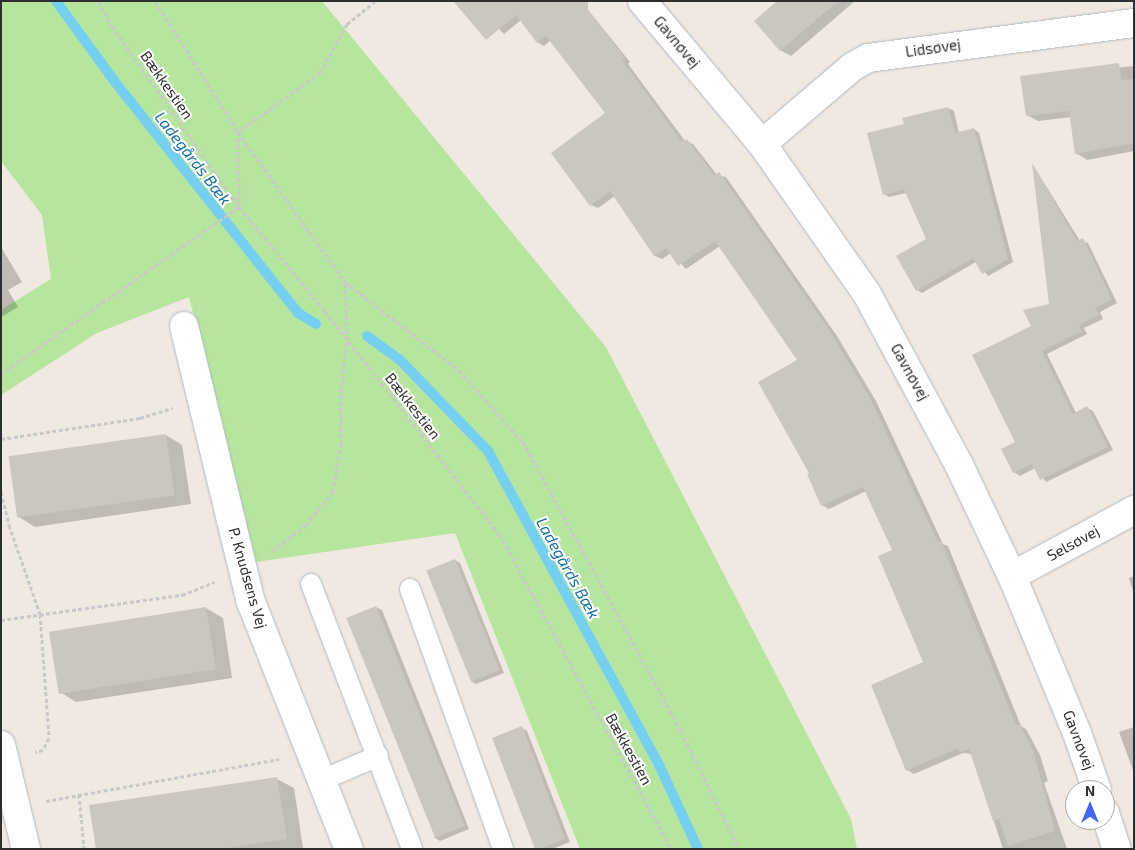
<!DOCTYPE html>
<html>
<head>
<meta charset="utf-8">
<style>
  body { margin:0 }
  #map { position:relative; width:1135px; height:850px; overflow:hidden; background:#efe9e1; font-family:"Exo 2",sans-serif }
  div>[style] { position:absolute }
  .green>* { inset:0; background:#b6e59e }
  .shadow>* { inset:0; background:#0003 }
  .stream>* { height:10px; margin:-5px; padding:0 5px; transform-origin:5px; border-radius:5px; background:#75cff0 }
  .building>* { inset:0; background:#cbc7bf; transform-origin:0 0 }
  .path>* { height:3px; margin-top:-1.5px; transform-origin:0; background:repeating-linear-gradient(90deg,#c9c9c9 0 4px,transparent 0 6.5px) }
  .roads { filter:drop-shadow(0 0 1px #b4b7c1) drop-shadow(0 0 1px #b4b7c1) }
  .lane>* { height:20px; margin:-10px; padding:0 10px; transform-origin:10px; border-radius:10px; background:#fff }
  .street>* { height:28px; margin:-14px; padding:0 14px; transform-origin:14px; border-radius:14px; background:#fff }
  span { translate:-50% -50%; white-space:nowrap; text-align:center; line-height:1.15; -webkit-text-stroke:4px #fff; paint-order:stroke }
  .street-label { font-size:15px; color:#2e2e2e }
  .water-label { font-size:16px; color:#0d6fa3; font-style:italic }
  .frame { position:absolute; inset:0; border:2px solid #2e2e2e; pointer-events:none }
  .north { position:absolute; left:1065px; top:780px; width:50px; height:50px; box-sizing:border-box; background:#fff; border:1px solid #ababab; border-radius:50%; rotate:0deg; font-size:14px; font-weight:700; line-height:20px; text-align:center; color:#2e2e2e }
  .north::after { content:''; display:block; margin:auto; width:18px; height:22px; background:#4264fb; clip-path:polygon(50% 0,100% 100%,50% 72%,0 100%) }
</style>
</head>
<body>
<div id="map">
  <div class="green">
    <i style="clip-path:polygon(1px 1px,322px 1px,606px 347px,851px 819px,857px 849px,580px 849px,455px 533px,256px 562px,189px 297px,97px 333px,1px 395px,1px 310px,51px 279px,42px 215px,1px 161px)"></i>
  </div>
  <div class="shadow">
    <i style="clip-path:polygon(472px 1px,581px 1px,630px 62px,628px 64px,685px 141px,693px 144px,717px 175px,726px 177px,837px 336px,876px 401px,943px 544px,948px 546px,1021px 726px,1026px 729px,1040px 755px,1048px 781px,1044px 783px,1067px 849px,1003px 849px,972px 754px,963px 753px,914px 774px,907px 770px,925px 663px,894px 551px,866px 491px,829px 509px,822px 505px,811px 474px,799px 360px,720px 246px,686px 269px,671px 253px,662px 259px,655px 256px,615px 196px,598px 208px,591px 205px,607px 114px,551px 40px,544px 46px,537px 42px,521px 20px,504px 34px)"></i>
    <i style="clip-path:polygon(779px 1px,855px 1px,791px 56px,780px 50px)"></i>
    <i style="clip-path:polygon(1134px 66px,1134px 151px,1087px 160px,1076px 153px,1072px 117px,1038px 121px,1027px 115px,1022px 77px)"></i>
    <i style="clip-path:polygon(948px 108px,954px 111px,959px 133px,974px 129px,979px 133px,1013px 262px,988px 276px,976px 262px,922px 293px,917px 290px,927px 240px,906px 193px,889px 197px,884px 194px,905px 125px)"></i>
    <i style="clip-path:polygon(1033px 165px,1080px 241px,1088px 243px,1117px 303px,1100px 312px,1103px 319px,1084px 328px,1087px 334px,1047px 354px,1076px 413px,1087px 408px,1093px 411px,1113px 450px,1046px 482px,1035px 468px,1020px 476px,1014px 472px,1032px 326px,1051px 306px)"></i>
    <i style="clip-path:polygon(1px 247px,22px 282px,8px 290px,18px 307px,1px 317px)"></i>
    <i style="clip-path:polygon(166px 435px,182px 445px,191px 504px,35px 527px,19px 517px)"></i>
    <i style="clip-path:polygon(455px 560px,460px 563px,504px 673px,476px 684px,471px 681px)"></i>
    <i style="clip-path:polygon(1134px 576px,1134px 594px,1129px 578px)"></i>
    <i style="clip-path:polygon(376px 607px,382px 610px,469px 829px,440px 841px,435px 838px)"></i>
    <i style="clip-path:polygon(206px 608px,223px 618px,232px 678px,76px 702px,60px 692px)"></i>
    <i style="clip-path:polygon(1134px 727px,1134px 773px,1119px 732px)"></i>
    <i style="clip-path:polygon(522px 728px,527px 731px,570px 842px,552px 849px,537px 849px)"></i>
    <i style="clip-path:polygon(277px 779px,294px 788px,303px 848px,97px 849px)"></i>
  </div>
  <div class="stream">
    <i style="left:56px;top:1px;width:100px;rotate:53.9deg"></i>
    <i style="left:115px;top:82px;width:295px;rotate:51.6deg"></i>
    <i style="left:298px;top:313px;width:21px;rotate:31deg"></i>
    <i style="left:367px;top:336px;width:39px;rotate:36deg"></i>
    <i style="left:399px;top:359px;width:128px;rotate:45.9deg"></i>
    <i style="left:488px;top:451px;width:358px;rotate:61.4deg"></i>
    <i style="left:659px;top:765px;width:93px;rotate:65.1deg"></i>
  </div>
  <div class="building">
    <i style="clip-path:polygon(453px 1px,588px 1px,588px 10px,625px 58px,622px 60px,682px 142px,687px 139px,714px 175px,719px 172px,830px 331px,869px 396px,938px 542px,941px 541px,1016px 725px,1020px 724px,1033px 750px,1055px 831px,1008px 846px,999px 819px,993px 821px,969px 749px,960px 752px,958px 748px,906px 771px,871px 685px,923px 662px,878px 556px,892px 550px,863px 487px,821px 506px,807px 474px,809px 473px,758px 382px,797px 360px,715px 241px,678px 266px,666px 248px,654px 256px,610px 191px,590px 206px,551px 153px,605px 113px,546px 36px,537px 43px,516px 15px,486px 40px)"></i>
    <i style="clip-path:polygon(777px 1px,838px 1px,780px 51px,754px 21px)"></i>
    <i style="clip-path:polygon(1119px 63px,1121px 80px,1134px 79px,1134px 143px,1075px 154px,1069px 111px,1026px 116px,1020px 76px)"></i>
    <i style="clip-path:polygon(948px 107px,955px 133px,974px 128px,1008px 259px,982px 274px,973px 258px,916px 291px,896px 256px,926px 239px,904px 189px,883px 195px,867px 133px,904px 124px,902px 118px)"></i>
    <i style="clip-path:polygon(1032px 163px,1077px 241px,1083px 238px,1112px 300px,1095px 308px,1099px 315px,1079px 325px,1082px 331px,1042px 351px,1073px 414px,1087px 406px,1108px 447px,1040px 480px,1032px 464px,1013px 473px,1001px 449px,1015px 442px,972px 355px,1031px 326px,1023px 310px,1049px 304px)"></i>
    <i style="left:166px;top:434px;width:62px;height:159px;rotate:82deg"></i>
    <i style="left:455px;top:559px;width:120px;height:31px;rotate:68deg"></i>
    <i style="left:376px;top:606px;width:237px;height:32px;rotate:68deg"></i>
    <i style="left:206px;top:607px;width:63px;height:159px;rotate:81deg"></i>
    <i style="clip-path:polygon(522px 726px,565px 839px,540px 849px,535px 849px,492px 738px)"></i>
    <i style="clip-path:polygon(277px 777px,287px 839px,222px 849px,96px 849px,89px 805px)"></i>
  </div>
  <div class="path">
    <i style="left:99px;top:1px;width:28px;rotate:63deg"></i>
    <i style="left:112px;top:26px;width:221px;rotate:54.9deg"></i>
    <i style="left:239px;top:207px;width:135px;rotate:50.4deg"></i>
    <i style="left:325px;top:311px;width:284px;rotate:52deg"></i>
    <i style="left:500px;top:535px;width:358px;rotate:61.4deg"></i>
    <i style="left:155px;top:1px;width:155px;rotate:57.6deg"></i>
    <i style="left:238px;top:132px;width:184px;rotate:54.5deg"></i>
    <i style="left:345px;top:282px;width:144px;rotate:37.7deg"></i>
    <i style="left:459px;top:370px;width:96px;rotate:48.4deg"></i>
    <i style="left:523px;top:442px;width:329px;rotate:61.3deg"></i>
    <i style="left:681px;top:731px;width:131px;rotate:63.8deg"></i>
    <i style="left:1px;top:374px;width:291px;rotate:-35.1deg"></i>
    <i style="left:239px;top:207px;width:75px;rotate:-90.8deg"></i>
    <i style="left:238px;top:132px;width:101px;rotate:-35.7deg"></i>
    <i style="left:320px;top:73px;width:56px;rotate:-61.1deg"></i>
    <i style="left:347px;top:24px;width:36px;rotate:-39deg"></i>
    <i style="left:1px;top:439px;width:141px;rotate:-8.6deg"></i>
    <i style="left:140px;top:418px;width:34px;rotate:-17deg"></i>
    <i style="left:1px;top:492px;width:34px;rotate:76deg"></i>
    <i style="left:9px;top:525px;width:94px;rotate:70.8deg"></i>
    <i style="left:40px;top:614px;width:124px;rotate:85.8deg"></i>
    <i style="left:49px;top:738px;width:13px;rotate:117deg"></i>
    <i style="left:43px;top:750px;width:8px;rotate:166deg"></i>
    <i style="left:272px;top:551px;width:43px;rotate:-37.4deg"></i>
    <i style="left:306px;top:525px;width:43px;rotate:-50.7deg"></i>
    <i style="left:333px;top:492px;width:49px;rotate:-80.5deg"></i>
    <i style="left:341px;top:444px;width:52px;rotate:-90deg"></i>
    <i style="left:341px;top:392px;width:53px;rotate:-83.5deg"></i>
    <i style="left:347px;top:339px;width:56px;rotate:-92deg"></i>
    <i style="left:1px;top:620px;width:183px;rotate:-7.9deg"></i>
    <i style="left:182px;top:595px;width:35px;rotate:-22deg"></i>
    <i style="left:79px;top:794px;width:55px;rotate:84.8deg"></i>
    <i style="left:46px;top:801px;width:237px;rotate:-10.2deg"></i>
  </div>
  <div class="roads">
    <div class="lane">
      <i style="left:311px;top:584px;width:284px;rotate:69.1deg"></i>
      <i style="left:410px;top:589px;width:276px;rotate:70.3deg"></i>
      <i style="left:322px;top:780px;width:61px;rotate:-23.2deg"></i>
    </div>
    <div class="street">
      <i style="left:642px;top:1px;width:187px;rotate:50deg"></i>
      <i style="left:762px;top:144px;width:183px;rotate:55deg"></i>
      <i style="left:867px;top:294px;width:194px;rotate:61.7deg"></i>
      <i style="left:959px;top:465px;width:123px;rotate:64.5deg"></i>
      <i style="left:1012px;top:576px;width:170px;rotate:67.5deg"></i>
      <i style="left:1077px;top:733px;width:60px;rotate:70.7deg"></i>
      <i style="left:762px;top:144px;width:118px;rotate:-40.5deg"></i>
      <i style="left:852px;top:67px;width:18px;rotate:-29deg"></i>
      <i style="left:868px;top:58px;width:268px;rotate:-7.5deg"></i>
      <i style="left:184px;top:326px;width:284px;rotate:76.4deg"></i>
      <i style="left:251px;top:602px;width:266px;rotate:68.4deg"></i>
      <i style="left:1012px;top:576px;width:139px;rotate:-28.4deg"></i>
      <i style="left:1px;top:745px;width:107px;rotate:76.5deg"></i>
      <i style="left:1105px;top:813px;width:38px;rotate:72deg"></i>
    </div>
  </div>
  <div class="street-label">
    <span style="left:677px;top:42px;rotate:50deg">Gavnøvej</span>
    <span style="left:933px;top:48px;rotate:-8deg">Lidsøvej</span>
    <span style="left:167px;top:85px;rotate:55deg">Bækkestien</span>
    <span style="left:910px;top:372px;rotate:61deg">Gavnøvej</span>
    <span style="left:413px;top:406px;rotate:52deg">Bækkestien</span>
    <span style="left:1073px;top:543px;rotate:-29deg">Selsøvej</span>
    <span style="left:248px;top:578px;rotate:74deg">P. Knudsens Vej</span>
    <span style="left:1079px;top:740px;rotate:69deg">Gavnøvej</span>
    <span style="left:629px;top:749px;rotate:61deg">Bækkestien</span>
  </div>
  <div class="water-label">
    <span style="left:193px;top:158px;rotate:52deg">Ladegårds Bæk</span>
    <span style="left:568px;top:568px;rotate:61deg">Ladegårds Bæk</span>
  </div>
  <div class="frame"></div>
  <div class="north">N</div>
</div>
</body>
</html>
